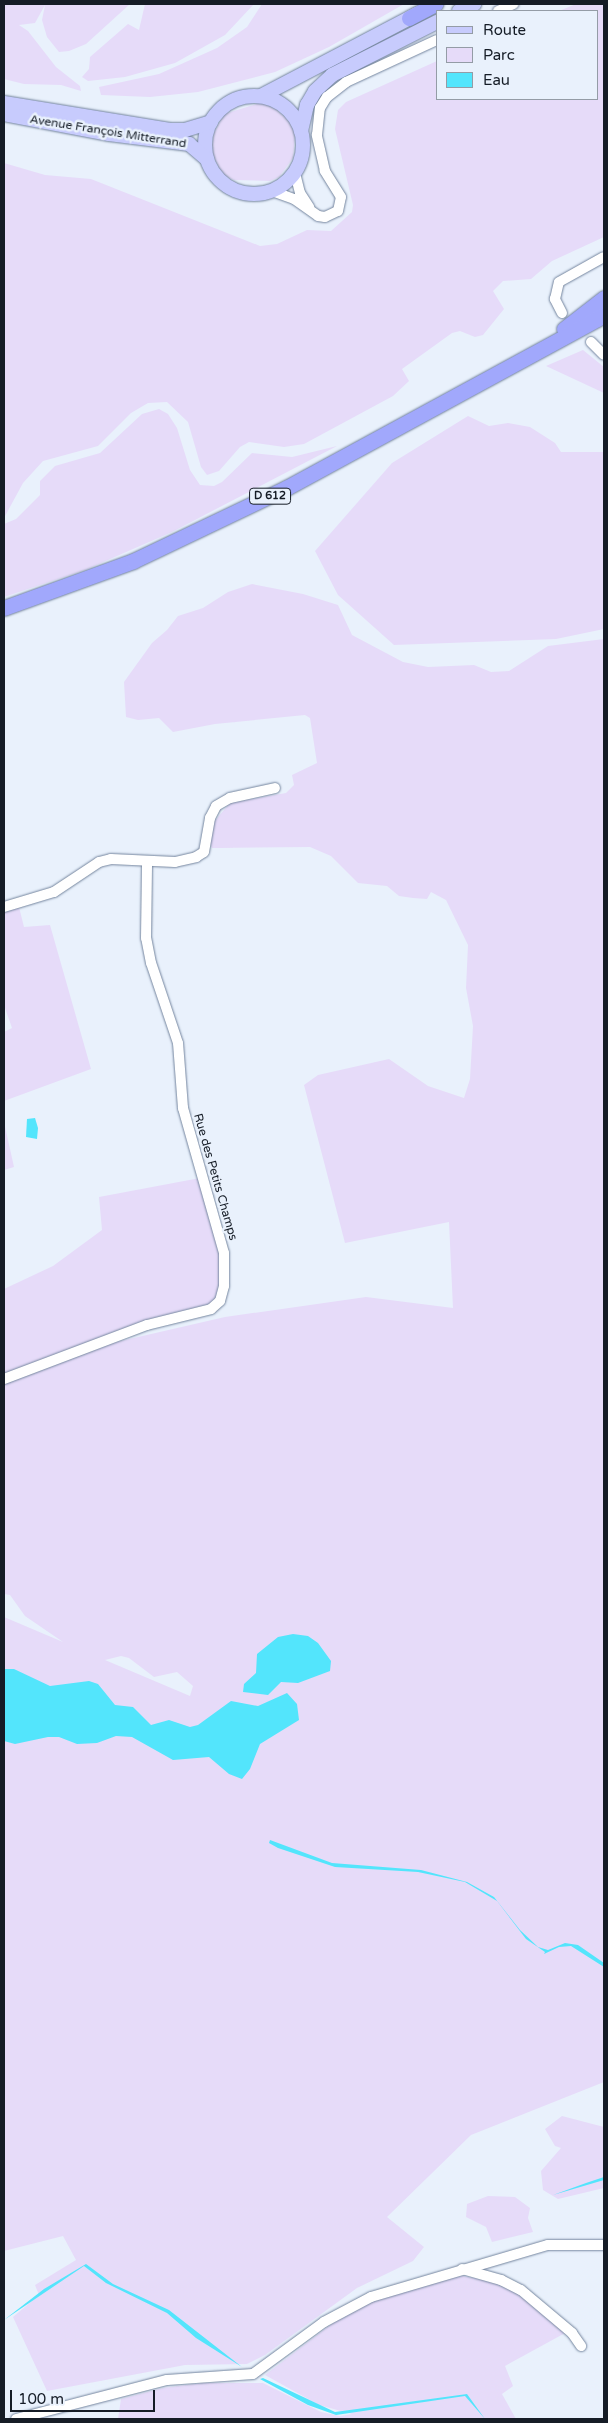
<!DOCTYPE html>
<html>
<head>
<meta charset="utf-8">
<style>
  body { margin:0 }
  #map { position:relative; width:608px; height:2423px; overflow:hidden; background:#e9f1fc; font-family:"Varela Round",sans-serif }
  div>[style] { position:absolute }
  .green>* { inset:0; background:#e6dbf9 }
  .water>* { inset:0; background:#53e5fc }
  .roads { filter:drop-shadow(0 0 1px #74859e) drop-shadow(0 0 1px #74859e) }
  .minor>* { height:10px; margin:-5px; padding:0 5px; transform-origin:5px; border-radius:5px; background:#fff }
  .major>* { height:14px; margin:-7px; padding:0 7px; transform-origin:7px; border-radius:7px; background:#c7cbfd }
  .major>.ring { margin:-7px; padding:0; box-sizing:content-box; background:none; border:14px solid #c7cbfd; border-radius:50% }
  .highway>* { height:15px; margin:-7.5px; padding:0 7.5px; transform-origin:7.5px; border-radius:7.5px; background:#a1a8fc }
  span { translate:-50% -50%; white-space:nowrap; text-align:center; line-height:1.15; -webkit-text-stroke:5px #e9f1fc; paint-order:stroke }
  .shield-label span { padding:1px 4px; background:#e9f1fc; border:1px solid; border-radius:4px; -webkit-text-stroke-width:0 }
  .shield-label { font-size:11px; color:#151c26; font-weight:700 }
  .street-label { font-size:12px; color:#151c26 }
  .frame { position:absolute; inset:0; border:5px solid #151c26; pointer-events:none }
  .legend { position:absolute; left:436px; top:10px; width:162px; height:90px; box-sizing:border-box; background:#e9f1fc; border:1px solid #949ca6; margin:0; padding:6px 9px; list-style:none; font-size:15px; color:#151c26 }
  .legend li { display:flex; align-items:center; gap:10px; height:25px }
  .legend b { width:25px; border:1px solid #949ca6 }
  .scale { position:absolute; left:10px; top:2390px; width:145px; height:22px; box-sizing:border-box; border:2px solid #151c26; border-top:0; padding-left:6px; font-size:15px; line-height:18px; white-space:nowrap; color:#151c26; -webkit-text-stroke:4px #e9f1fc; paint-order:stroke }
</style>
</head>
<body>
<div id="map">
  <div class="green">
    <i style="clip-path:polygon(4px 4px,130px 4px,86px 44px,69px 51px,59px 52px,47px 37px,42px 20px,45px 5px,35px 23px,19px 25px,28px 31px,56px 67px,80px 86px,81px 91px,61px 85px,24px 84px,4px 79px)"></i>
    <i style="clip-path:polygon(145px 4px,254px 4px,225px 35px,175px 63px,125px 77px,88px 81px,82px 77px,89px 69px,90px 57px,128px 24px,139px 30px)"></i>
    <i style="clip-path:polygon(262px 4px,404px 4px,329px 47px,275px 72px,198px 92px,150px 97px,101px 95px,99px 87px,159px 74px,217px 48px,247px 27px)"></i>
    <i style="clip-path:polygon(576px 4px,604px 4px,604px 237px,552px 261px,531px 279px,503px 281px,493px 291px,504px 309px,483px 335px,475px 337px,460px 331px,452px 333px,402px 369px,409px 381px,393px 396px,304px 444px,284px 447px,249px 442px,240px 447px,219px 471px,207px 475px,201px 467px,188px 422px,167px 402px,148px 403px,131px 413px,98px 446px,43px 461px,23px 483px,4px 518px,4px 163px,45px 175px,91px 179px,260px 246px,277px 244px,307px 230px,331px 231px,352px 212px,353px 205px,335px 129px,338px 110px,346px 102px,437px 61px,437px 99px,597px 99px,597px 11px,559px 11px)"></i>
    <i style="clip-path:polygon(260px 103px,270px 104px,291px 123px,295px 134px,293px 158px,279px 177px,270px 181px,234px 180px,223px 175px,211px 152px,214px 133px,224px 114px)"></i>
    <i style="clip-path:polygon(583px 350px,604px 367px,604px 393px,546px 366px)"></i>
    <i style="clip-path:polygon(159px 409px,168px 414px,177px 428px,190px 470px,200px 485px,214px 486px,222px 482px,252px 453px,292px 457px,337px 446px,172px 532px,85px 570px,4px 597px,4px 524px,16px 519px,40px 495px,40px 481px,55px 466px,100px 453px,142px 414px)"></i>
    <i style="clip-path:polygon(468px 416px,489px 426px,508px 423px,530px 427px,555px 443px,561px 452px,604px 452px,604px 629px,556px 639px,394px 645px,338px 595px,315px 551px,392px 463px)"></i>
    <i style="clip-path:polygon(evenodd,252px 584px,303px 594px,338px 605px,352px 635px,403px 662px,428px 667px,474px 665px,491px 672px,509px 671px,548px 646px,604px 639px,604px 2082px,471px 2135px,387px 2217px,424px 2247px,413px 2261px,357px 2288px,265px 2355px,247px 2364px,185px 2365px,47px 2391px,13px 2317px,39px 2295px,35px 2285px,76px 2260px,63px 2236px,4px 2251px,4px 1617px,63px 1642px,25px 1616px,10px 1595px,4px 1594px,4px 1384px,112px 1343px,225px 1317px,366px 1297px,453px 1308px,449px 1222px,345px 1243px,304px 1085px,318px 1075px,389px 1059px,428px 1086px,464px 1098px,470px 1079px,473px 1026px,466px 988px,468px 945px,446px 900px,431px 892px,427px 899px,413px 898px,399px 896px,387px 886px,358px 883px,331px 856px,310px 847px,212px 848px,210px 844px,213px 823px,230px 803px,286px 793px,294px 785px,292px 775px,317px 763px,310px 718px,305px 715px,215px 724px,173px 732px,159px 718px,138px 720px,126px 717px,124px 682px,152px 643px,167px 630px,178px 616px,203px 608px,228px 592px,252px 584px,121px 1656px,129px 1658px,154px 1677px,177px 1672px,193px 1686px,190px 1696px,105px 1660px,121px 1656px)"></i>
    <i style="clip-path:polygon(19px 907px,24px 927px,50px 925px,91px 1069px,4px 1101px,4px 1032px,12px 1028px,4px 1005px,4px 910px)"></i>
    <i style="clip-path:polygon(4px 1122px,14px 1167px,4px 1170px)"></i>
    <i style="clip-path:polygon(200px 1178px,221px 1259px,218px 1299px,208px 1305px,4px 1377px,4px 1289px,53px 1266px,102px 1230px,99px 1197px)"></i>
    <i style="clip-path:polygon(562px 2116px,604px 2127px,604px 2188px,558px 2199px,543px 2190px,541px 2171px,561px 2148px,555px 2146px,545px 2129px)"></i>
    <i style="clip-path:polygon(488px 2196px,515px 2197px,530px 2208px,528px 2218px,533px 2232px,492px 2242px,486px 2227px,466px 2217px,467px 2204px)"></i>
    <i style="clip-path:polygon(458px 2275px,499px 2283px,524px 2296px,567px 2332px,505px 2366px,513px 2386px,502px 2394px,516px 2419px,118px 2419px,121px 2399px,163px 2388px,202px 2383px,263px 2383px,321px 2412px,340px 2416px,352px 2414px,319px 2405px,265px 2375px,346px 2313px,369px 2300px)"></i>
  </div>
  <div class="water">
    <i style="clip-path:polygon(35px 1118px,38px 1128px,37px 1139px,26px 1137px,27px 1119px)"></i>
    <i style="clip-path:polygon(293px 1634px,308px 1636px,318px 1643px,331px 1661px,330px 1671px,298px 1683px,281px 1682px,268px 1695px,243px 1692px,244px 1684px,256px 1673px,257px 1654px,278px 1637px)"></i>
    <i style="clip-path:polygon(4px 1669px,14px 1669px,50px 1686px,89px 1681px,98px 1684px,115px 1705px,133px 1707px,151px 1725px,169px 1720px,190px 1727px,198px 1725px,231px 1701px,258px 1706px,287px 1693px,297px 1704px,299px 1720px,260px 1744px,250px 1769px,242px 1779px,229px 1774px,209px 1757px,173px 1760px,132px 1737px,116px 1736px,97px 1743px,77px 1744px,59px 1737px,48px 1737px,15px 1744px,4px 1741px)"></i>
    <i style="clip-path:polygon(270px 1840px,332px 1863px,421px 1870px,467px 1882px,494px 1897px,520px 1930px,538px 1947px,548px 1950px,565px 1943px,578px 1945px,604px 1963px,604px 1967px,571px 1946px,559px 1947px,544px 1954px,545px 1952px,526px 1939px,497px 1901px,465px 1882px,418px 1872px,335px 1867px,278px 1848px,269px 1843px)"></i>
    <i style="clip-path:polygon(604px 2177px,604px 2180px,553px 2195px,586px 2183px)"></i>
    <i style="clip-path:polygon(86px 2264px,113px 2284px,169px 2310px,242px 2367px,196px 2338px,167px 2313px,106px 2283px,84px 2266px,4px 2320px,44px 2289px)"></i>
    <i style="clip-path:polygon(263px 2378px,335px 2412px,467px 2394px,485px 2419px,465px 2396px,336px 2415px,308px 2405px,260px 2379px)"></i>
  </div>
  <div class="roads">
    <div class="minor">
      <i style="left:498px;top:11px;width:17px;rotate:-24deg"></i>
      <i style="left:295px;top:173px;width:21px;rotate:76deg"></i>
      <i style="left:300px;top:193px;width:17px;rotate:57deg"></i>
      <i style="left:272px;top:191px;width:23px;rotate:20deg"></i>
      <i style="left:294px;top:199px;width:29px;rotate:35deg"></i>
      <i style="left:318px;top:216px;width:7px;rotate:8deg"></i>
      <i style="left:325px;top:217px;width:14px;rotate:-25deg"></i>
      <i style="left:338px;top:211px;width:14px;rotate:-78deg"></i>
      <i style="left:341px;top:197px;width:31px;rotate:-122deg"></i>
      <i style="left:325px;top:171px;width:37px;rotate:-103deg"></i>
      <i style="left:317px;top:135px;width:27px;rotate:-84deg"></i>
      <i style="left:320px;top:108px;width:13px;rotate:-58deg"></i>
      <i style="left:327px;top:97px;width:24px;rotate:-38deg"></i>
      <i style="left:346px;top:82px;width:100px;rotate:-24.8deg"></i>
      <i style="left:562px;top:313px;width:16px;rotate:-117deg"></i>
      <i style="left:555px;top:299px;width:17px;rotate:-77deg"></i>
      <i style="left:559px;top:282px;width:51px;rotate:-29.1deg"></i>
      <i style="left:591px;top:342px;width:18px;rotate:45deg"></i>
      <i style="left:4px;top:907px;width:52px;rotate:-16.7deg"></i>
      <i style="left:54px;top:892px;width:54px;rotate:-33.7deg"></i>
      <i style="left:99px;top:862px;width:12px;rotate:-14deg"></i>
      <i style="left:111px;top:859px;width:64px;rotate:2.7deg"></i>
      <i style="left:175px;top:862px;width:22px;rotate:-13deg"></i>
      <i style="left:196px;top:857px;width:9px;rotate:-32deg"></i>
      <i style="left:204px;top:852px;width:35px;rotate:-80deg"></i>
      <i style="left:210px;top:818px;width:13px;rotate:-63deg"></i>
      <i style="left:216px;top:806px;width:16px;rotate:-30deg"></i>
      <i style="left:230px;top:798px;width:46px;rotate:-12.5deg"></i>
      <i style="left:4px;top:1379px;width:153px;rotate:-20.7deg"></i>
      <i style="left:147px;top:1325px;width:66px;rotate:-14deg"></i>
      <i style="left:211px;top:1309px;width:12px;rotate:-42deg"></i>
      <i style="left:220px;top:1301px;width:16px;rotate:-75deg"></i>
      <i style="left:224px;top:1286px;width:33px;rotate:-90deg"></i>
      <i style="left:224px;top:1253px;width:151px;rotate:-105.8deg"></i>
      <i style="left:183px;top:1108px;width:65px;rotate:-94.4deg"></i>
      <i style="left:178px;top:1043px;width:84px;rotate:-108.6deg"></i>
      <i style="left:151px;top:963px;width:25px;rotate:-101deg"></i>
      <i style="left:146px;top:938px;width:76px;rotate:-89.2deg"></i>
      <i style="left:462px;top:2269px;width:41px;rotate:15.8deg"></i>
      <i style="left:501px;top:2280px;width:22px;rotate:27deg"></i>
      <i style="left:521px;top:2290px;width:67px;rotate:40.1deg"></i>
      <i style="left:572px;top:2333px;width:16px;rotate:55deg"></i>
      <i style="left:16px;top:2419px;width:156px;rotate:-14.5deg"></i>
      <i style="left:167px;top:2380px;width:86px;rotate:-4deg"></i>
      <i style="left:253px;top:2374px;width:88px;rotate:-36.2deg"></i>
      <i style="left:324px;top:2322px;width:53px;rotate:-28deg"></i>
      <i style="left:371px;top:2297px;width:184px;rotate:-16.4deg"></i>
      <i style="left:548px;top:2245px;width:56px"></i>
    </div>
    <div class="major">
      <i style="left:459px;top:11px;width:17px;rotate:-25deg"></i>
      <i style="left:261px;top:96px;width:178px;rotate:-27.7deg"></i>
      <i class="ring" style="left:205px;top:96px;width:84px;height:84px"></i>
      <i style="left:4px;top:103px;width:168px;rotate:9.2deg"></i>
      <i style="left:170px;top:130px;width:15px"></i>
      <i style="left:185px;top:130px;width:27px;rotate:-17deg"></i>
      <i style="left:4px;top:114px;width:107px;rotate:10.8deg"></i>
      <i style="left:109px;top:134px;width:81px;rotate:7.1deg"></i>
      <i style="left:189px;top:144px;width:23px;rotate:40deg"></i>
      <i style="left:301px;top:131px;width:27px;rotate:-77deg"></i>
      <i style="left:307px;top:105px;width:16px;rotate:-60deg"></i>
      <i style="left:315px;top:91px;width:23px;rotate:-43deg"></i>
      <i style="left:332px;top:75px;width:118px;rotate:-26.8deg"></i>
    </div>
    <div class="highway">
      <i style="left:409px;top:18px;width:30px;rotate:-28deg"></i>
      <i style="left:564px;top:329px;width:51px;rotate:-37.8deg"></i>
      <i style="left:4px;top:608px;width:137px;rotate:-20deg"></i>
      <i style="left:133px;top:561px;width:170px;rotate:-25.5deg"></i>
      <i style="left:286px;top:488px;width:362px;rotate:-28.5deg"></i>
    </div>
  </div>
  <div class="shield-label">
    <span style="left:270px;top:496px">D 612</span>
  </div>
  <div class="street-label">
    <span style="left:108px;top:132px;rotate:9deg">Avenue François Mitterrand</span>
    <span style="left:215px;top:1177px;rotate:74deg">Rue des Petits Champs</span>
  </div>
  <div class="frame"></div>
  <ul class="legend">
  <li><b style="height:6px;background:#c7cbfd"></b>Route</li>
  <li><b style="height:14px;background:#e6dbf9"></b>Parc</li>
  <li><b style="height:14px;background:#53e5fc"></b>Eau</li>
  </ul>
  <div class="scale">100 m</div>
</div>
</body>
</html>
